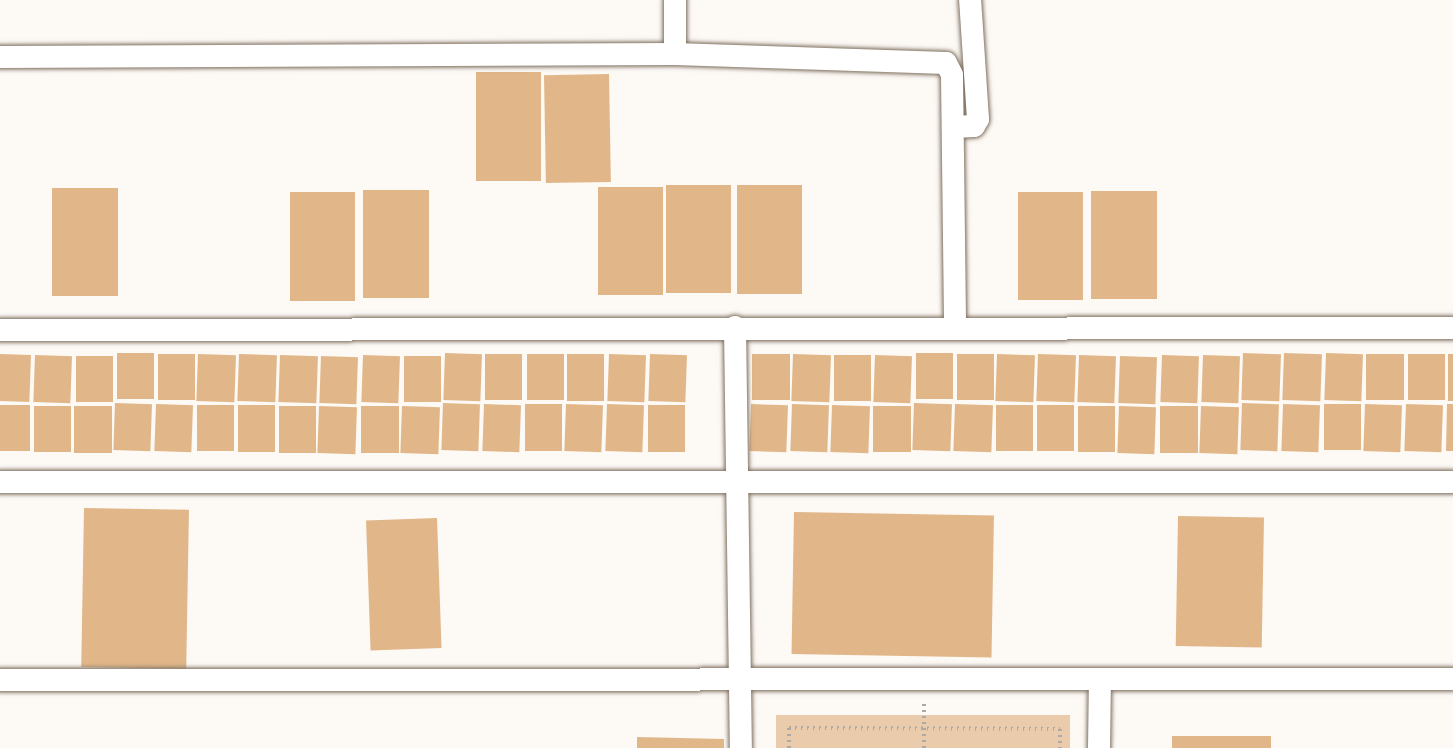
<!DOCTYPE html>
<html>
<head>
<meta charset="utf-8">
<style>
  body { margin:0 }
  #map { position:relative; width:1453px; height:748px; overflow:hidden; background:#fdf9f5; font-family:"Source Sans 3",sans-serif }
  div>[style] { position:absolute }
  .green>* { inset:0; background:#eaccac; transform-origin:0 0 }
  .building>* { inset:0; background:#e1b789; transform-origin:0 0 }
  .path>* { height:4px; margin-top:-2px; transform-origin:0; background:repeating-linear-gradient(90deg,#ada9a4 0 1.5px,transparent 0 6px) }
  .roads { filter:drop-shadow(0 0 2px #7f7060) drop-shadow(0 0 2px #7f7060) }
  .street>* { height:22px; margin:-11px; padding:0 11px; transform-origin:11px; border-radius:11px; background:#fff }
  span { translate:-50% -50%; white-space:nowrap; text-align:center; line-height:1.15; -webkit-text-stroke:5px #fdf9f5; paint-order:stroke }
</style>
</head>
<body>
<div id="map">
  <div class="green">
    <i style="left:776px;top:715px;width:294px;height:33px"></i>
  </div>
  <div class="building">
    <i style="left:476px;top:72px;width:65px;height:109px"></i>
    <i style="left:609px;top:74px;width:108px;height:65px;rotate:89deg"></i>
    <i style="left:666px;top:185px;width:65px;height:108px"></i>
    <i style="left:737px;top:185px;width:65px;height:109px"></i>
    <i style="left:598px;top:187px;width:65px;height:108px"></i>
    <i style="left:118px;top:188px;width:108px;height:66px;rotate:90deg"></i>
    <i style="left:363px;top:190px;width:66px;height:108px"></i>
    <i style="left:1091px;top:191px;width:66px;height:108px"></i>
    <i style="left:290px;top:192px;width:65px;height:109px"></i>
    <i style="left:1018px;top:192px;width:65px;height:108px"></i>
    <i style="left:117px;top:353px;width:37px;height:46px"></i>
    <i style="left:445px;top:353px;width:37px;height:47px;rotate:2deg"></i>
    <i style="left:916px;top:353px;width:37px;height:46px"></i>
    <i style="left:1243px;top:353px;width:38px;height:47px;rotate:2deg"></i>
    <i style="left:1284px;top:353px;width:38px;height:47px;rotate:2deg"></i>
    <i style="left:1326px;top:353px;width:37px;height:47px;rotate:2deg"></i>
    <i style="left:0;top:354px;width:31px;height:47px;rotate:2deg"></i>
    <i style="left:158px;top:354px;width:37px;height:46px"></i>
    <i style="left:198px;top:354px;width:38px;height:47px;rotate:2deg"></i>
    <i style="left:239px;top:354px;width:38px;height:47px;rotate:2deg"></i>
    <i style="left:485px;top:354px;width:37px;height:46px"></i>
    <i style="left:527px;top:354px;width:37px;height:46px"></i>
    <i style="left:567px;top:354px;width:37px;height:47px"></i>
    <i style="left:609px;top:354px;width:37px;height:47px;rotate:2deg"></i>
    <i style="left:650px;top:354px;width:37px;height:47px;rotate:2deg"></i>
    <i style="left:752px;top:354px;width:38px;height:46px"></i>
    <i style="left:793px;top:354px;width:38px;height:47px;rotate:2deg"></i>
    <i style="left:957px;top:354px;width:37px;height:46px"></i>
    <i style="left:997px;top:354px;width:38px;height:47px;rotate:2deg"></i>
    <i style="left:1038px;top:354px;width:38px;height:47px;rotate:2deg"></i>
    <i style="left:1366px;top:354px;width:38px;height:46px"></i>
    <i style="left:1408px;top:354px;width:37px;height:46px"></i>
    <i style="left:1448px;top:354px;width:5px;height:47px"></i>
    <i style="left:35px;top:355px;width:37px;height:47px;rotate:2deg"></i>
    <i style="left:280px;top:355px;width:38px;height:47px;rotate:2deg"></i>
    <i style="left:363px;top:355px;width:37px;height:47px;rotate:2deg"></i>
    <i style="left:834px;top:355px;width:37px;height:46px"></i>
    <i style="left:875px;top:355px;width:37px;height:47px;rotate:2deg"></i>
    <i style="left:1079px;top:355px;width:37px;height:47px;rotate:2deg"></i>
    <i style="left:1162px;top:355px;width:37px;height:47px;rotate:2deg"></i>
    <i style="left:1203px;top:355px;width:37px;height:47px;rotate:2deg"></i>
    <i style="left:76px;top:356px;width:37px;height:46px"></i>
    <i style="left:321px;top:356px;width:37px;height:47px;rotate:2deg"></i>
    <i style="left:404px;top:356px;width:37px;height:46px"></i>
    <i style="left:1120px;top:356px;width:37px;height:47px;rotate:2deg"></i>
    <i style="left:115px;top:403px;width:37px;height:47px;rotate:2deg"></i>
    <i style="left:443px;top:403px;width:37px;height:47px;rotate:2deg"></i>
    <i style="left:914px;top:403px;width:38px;height:47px;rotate:2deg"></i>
    <i style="left:1242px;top:403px;width:37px;height:47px;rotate:2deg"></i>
    <i style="left:156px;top:404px;width:37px;height:47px;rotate:2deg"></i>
    <i style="left:484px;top:404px;width:37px;height:47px;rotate:2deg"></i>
    <i style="left:525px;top:404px;width:37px;height:47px"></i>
    <i style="left:566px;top:404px;width:37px;height:47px;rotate:2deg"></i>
    <i style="left:607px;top:404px;width:37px;height:47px;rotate:2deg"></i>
    <i style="left:751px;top:404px;width:37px;height:47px;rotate:2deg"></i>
    <i style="left:792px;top:404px;width:37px;height:47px;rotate:2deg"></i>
    <i style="left:955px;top:404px;width:38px;height:47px;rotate:2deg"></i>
    <i style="left:1283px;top:404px;width:37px;height:47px;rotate:2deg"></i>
    <i style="left:1324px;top:404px;width:37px;height:46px"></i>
    <i style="left:1365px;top:404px;width:37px;height:47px;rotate:2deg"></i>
    <i style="left:1406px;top:404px;width:37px;height:47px;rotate:2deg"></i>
    <i style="clip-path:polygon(1447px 404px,1453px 404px,1453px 451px,1446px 451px)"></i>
    <i style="left:0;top:405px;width:30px;height:46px"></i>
    <i style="left:197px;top:405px;width:37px;height:46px"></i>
    <i style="left:238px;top:405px;width:37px;height:47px"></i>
    <i style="left:648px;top:405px;width:37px;height:47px"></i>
    <i style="left:832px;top:405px;width:38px;height:47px;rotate:2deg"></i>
    <i style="left:996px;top:405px;width:37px;height:46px"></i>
    <i style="left:1037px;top:405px;width:37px;height:46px"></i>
    <i style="left:34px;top:406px;width:37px;height:46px"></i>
    <i style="left:74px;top:406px;width:38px;height:47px"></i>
    <i style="left:279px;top:406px;width:37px;height:47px"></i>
    <i style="left:319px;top:406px;width:38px;height:47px;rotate:2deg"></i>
    <i style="left:361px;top:406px;width:38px;height:47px"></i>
    <i style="left:402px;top:406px;width:38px;height:47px;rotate:2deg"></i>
    <i style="left:873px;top:406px;width:38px;height:46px"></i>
    <i style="left:1078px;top:406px;width:37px;height:46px"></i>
    <i style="left:1119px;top:406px;width:37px;height:47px;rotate:2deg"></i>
    <i style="left:1160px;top:406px;width:38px;height:47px"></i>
    <i style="left:1201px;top:406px;width:38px;height:47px;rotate:2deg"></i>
    <i style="left:84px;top:508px;width:105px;height:159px;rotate:1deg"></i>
    <i style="left:794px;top:512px;width:200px;height:142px;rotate:1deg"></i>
    <i style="left:1178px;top:516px;width:86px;height:130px;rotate:1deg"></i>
    <i style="left:437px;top:518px;width:130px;height:71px;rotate:88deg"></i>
    <i style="left:1271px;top:736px;width:12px;height:99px;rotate:90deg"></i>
    <i style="clip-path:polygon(637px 737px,724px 739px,724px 748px,637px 748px)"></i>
  </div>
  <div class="path">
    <i style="left:789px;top:748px;width:20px;rotate:-90deg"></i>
    <i style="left:789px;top:728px;width:271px;rotate:0.2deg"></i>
    <i style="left:1060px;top:729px;width:19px;rotate:90deg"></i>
    <i style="left:924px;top:748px;width:46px;rotate:-90deg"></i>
  </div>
  <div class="roads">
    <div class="street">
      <i style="left:675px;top:0;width:54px;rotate:90deg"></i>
      <i style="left:0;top:57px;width:675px;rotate:-0.25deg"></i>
      <i style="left:675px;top:54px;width:271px;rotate:1.9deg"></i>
      <i style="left:946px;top:63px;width:13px;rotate:63deg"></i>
      <i style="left:952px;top:75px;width:254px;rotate:89.3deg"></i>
      <i style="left:953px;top:127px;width:21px;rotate:-3deg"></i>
      <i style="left:974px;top:126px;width:8px;rotate:-60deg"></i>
      <i style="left:978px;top:119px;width:119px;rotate:-93.8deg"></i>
      <i style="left:735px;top:327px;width:421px;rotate:89.2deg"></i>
      <i style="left:0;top:330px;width:1453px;rotate:-0.08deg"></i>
      <i style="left:0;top:482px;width:1453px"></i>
      <i style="left:0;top:680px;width:1453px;rotate:-0.04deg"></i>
      <i style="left:1099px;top:748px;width:68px;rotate:-89.2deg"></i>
    </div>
  </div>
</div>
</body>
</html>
